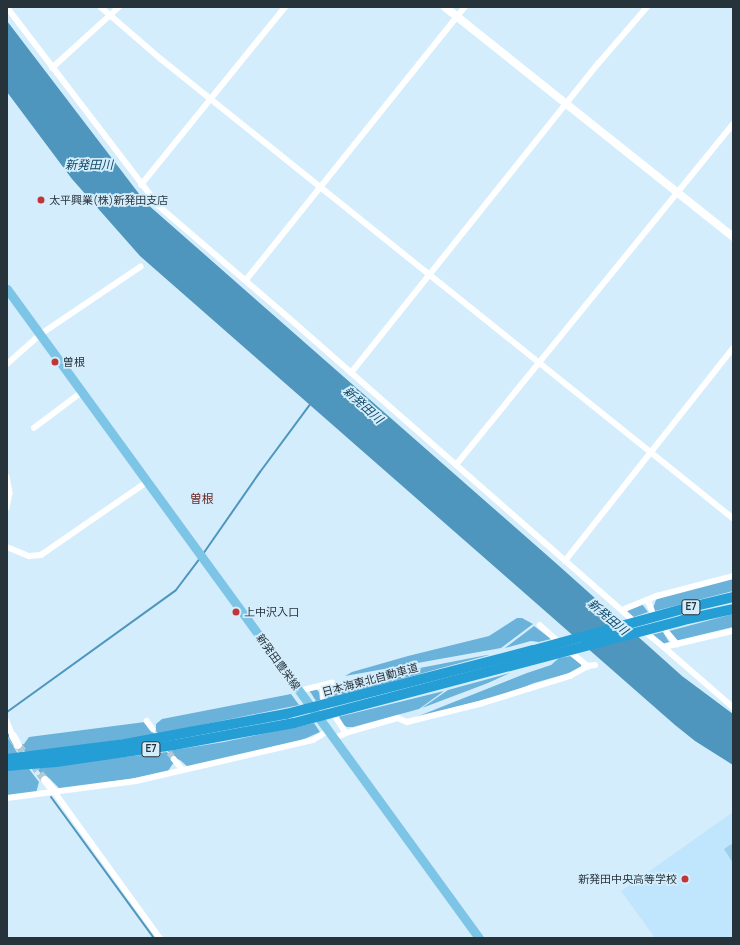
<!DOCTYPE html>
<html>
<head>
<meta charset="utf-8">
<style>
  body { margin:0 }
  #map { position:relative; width:740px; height:945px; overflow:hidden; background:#d4edfc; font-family:Manrope,"Noto Sans JP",sans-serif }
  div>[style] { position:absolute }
  .built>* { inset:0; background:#c0e6fd }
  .green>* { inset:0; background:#9ecfed }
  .forest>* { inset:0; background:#6ab2da }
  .water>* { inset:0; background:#4e96bd }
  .stream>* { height:2px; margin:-1px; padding:0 1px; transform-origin:1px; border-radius:1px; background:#4e96bd }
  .street-tunnel>* { height:5.5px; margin-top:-2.75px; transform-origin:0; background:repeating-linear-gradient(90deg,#b1c8d5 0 5.5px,transparent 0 8.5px) }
  .secondary-tunnel>* { height:8px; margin-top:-4px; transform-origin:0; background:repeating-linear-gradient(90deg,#b1c8d5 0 8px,transparent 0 12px) }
  .street>* { height:5.5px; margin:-2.75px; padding:0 2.75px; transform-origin:2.75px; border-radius:2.75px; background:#fff }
  .secondary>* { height:8px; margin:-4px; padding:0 4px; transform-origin:4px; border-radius:4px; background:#fff }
  .primary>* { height:9px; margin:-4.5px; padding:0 4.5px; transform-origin:4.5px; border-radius:4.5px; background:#7cc5e6 }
  .highway>* { height:10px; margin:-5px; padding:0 5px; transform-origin:5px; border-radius:5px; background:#259ed6 }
  .dots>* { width:11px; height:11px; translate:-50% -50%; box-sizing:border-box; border:2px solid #d4edfc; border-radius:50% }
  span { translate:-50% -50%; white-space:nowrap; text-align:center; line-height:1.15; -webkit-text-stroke:3.5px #d4edfc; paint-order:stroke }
  .shield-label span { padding:1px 3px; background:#d4edfc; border:1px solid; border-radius:3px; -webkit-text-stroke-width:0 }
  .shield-label { font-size:10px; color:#27333a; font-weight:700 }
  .poi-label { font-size:11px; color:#27333a }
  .left { translate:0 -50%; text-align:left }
  .right { translate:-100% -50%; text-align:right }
  .street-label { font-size:11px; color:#27333a }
  .water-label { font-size:12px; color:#0f4965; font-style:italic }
  .neighbourhood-label { font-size:12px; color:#6e2926 }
  .frame { position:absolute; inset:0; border:8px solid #27333a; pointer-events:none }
</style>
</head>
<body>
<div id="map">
  <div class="built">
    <i style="clip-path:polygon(733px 812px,733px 938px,655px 938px,621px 891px)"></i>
  </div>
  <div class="green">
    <i style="clip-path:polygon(733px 843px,733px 863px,724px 849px)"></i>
  </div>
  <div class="forest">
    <i style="clip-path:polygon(733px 578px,733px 591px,655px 611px,653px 608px,656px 600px,659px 598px)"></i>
    <i style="clip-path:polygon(642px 604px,648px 612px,631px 618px,627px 611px)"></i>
    <i style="clip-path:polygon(733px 614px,733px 627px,675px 641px,669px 631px)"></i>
    <i style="clip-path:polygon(517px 618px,522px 618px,533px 624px,501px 648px,345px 676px,352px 672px,408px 656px,489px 636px)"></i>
    <i style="clip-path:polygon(534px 626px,551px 639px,539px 642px,531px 641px,505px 648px)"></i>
    <i style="clip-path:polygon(663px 632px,669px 642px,662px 644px,651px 635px)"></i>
    <i style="clip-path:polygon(487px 655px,489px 655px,328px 699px,326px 696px,329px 688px,332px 685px)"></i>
    <i style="clip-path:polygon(571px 656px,581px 664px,581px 667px,573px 672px,534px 683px,509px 693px,411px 719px,527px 673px,551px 665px,559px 658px)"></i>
    <i style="clip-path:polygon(510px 673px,488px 683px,422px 708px,448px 690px)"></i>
    <i style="clip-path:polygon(315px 688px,319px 692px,320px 700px,316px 701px,309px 690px)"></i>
    <i style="clip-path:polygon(444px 691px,419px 709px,353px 727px,347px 727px,342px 724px,338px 717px)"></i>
    <i style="clip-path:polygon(291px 694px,299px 705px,158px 734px,153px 726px,156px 728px,156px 724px,162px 719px)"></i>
    <i style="clip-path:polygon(145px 722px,155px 735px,26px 753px,20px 745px,24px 744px,29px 737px)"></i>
    <i style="clip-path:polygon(314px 723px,320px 732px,302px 740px,188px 767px,180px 760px,177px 759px,175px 761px,168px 751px,224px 742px)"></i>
    <i style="clip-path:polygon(7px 738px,8px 738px,18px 754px,7px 755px)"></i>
    <i style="clip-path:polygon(167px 752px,174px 762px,168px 771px,130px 779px,60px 789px,49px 778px,46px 780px,38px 770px,39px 767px)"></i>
    <i style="clip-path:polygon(29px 769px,39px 782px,36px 793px,7px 796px,7px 770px)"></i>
  </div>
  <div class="water">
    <i style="clip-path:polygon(7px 21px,146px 203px,558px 565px,682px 676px,733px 714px,733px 765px,695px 741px,675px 725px,140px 256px,72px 179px,7px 92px)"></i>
  </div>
  <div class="stream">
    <i style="left:203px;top:554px;width:100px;rotate:-55.2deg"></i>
    <i style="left:260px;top:472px;width:86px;rotate:-53.5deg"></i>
    <i style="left:7px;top:712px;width:208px;rotate:-35.8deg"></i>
    <i style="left:176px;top:590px;width:39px;rotate:-53deg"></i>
    <i style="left:7px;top:733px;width:14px;rotate:60deg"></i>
    <i style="left:51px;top:797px;width:175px;rotate:53.9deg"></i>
  </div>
  <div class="street-tunnel">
    <i style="left:164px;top:746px;width:16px;rotate:52deg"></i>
  </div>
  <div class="secondary-tunnel">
    <i style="left:18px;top:745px;width:44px;rotate:52.4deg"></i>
  </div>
  <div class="street">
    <i style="left:7px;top:7px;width:250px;rotate:52.6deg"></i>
    <i style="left:159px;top:206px;width:179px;rotate:40.7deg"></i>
    <i style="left:295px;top:323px;width:454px;rotate:41.3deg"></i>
    <i style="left:101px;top:7px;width:79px;rotate:40.9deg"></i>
    <i style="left:161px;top:59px;width:733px;rotate:38.75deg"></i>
    <i style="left:52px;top:68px;width:91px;rotate:-42.3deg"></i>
    <i style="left:141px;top:185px;width:229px;rotate:-51deg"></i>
    <i style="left:246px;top:280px;width:350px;rotate:-51.3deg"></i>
    <i style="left:7px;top:364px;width:45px;rotate:-41.4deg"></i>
    <i style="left:41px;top:334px;width:120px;rotate:-34.1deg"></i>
    <i style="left:351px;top:373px;width:396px;rotate:-51.4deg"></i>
    <i style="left:598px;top:64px;width:75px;rotate:-49.3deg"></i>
    <i style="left:34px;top:428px;width:60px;rotate:-36.9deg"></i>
    <i style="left:456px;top:465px;width:439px;rotate:-50.9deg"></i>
    <i style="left:7px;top:477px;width:16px;rotate:79deg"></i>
    <i style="left:10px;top:493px;width:15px;rotate:101deg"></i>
    <i style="left:7px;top:547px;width:24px;rotate:22deg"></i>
    <i style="left:29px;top:556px;width:12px;rotate:-5deg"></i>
    <i style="left:41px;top:555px;width:129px;rotate:-34.6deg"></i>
    <i style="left:565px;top:561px;width:271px;rotate:-51.7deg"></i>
    <i style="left:648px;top:600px;width:11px;rotate:68deg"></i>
    <i style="left:622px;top:610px;width:38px;rotate:-22deg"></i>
    <i style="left:657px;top:596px;width:79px;rotate:-14.7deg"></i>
    <i style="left:540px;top:625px;width:27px;rotate:42deg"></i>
    <i style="left:643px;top:630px;width:27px;rotate:39deg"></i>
    <i style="left:664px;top:647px;width:71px;rotate:-13.1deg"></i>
    <i style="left:667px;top:632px;width:16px;rotate:50deg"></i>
    <i style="left:664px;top:647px;width:91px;rotate:41deg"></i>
    <i style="left:568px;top:650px;width:26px;rotate:39deg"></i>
    <i style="left:323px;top:686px;width:12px;rotate:85deg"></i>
    <i style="left:324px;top:698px;width:41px;rotate:57.8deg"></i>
    <i style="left:299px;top:691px;width:34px;rotate:-14deg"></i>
    <i style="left:7px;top:721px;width:16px;rotate:68deg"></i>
    <i style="left:147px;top:721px;width:10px;rotate:53deg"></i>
    <i style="left:335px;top:738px;width:12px;rotate:-24deg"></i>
    <i style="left:346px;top:733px;width:54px;rotate:-16.1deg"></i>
    <i style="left:398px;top:718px;width:10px;rotate:24deg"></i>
    <i style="left:407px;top:722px;width:78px;rotate:-14deg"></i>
    <i style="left:483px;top:703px;width:91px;rotate:-17.2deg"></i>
    <i style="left:570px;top:676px;width:21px;rotate:-29deg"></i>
    <i style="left:588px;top:666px;width:7px;rotate:-8deg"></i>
    <i style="left:174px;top:759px;width:14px;rotate:51deg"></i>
    <i style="left:54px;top:791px;width:181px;rotate:54.2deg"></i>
    <i style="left:7px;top:798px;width:130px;rotate:-7.5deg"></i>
    <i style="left:136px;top:781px;width:182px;rotate:-13deg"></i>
    <i style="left:313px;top:740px;width:17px;rotate:-31deg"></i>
  </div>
  <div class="secondary">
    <i style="left:445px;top:7px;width:369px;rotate:38.6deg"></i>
    <i style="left:13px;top:736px;width:10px;rotate:61deg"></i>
    <i style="left:45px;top:780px;width:14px;rotate:51deg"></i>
  </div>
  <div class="primary">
    <i style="left:7px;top:289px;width:802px;rotate:53.97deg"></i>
  </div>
  <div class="highway">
    <i style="left:7px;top:759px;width:119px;rotate:-7.2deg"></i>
    <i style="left:125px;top:744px;width:164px;rotate:-10.6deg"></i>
    <i style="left:286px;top:714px;width:256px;rotate:-14.5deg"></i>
    <i style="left:534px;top:650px;width:159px;rotate:-15.4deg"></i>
    <i style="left:687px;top:608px;width:47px;rotate:-13.4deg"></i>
    <i style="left:7px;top:766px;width:49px;rotate:-4.7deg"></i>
    <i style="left:56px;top:762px;width:119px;rotate:-8.2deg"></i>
    <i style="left:174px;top:745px;width:122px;rotate:-10.4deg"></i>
    <i style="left:294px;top:723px;width:402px;rotate:-14.8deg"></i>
    <i style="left:683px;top:620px;width:51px;rotate:-12.4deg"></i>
  </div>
  <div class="dots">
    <i style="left:41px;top:200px;background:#c33436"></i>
    <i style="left:55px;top:362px;background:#c33436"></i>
    <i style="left:236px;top:612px;background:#c33436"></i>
    <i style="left:685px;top:879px;background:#c33436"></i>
  </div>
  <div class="shield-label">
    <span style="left:691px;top:607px">E7</span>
    <span style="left:151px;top:749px">E7</span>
  </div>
  <div class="poi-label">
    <span class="left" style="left:49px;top:200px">太平興業(株)新発田支店</span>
    <span class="left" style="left:63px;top:362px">曽根</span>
    <span class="left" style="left:244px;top:612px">上中沢入口</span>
    <span class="right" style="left:677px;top:879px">新発田中央高等学校</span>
  </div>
  <div class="street-label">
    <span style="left:278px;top:662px;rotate:54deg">新発田豊栄線</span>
    <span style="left:370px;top:680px;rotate:-15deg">日本海東北自動車道</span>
  </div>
  <div class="water-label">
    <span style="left:89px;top:165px">新発田川</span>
    <span style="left:363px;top:405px;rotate:42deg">新発田川</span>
    <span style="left:608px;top:617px;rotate:40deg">新発田川</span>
  </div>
  <div class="neighbourhood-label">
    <span style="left:202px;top:499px">曽根</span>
  </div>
  <div class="frame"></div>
</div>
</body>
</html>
